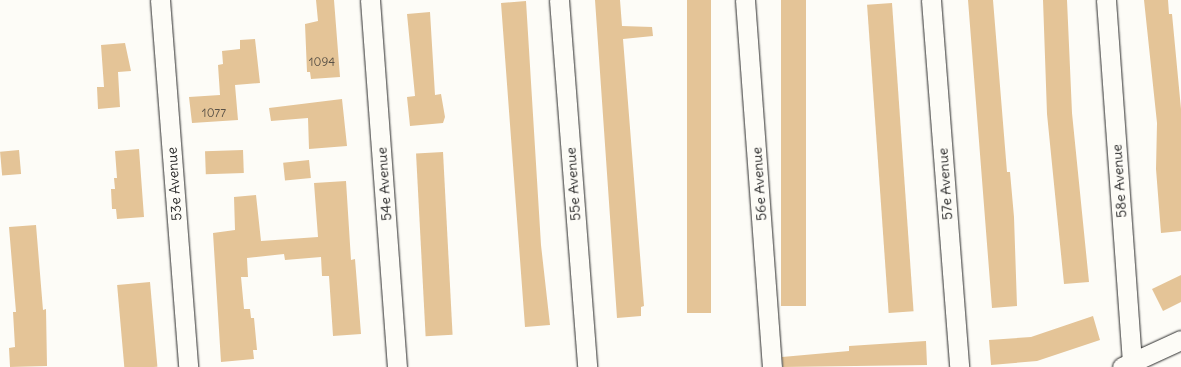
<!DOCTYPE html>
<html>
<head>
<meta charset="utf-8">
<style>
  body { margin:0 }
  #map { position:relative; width:1181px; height:367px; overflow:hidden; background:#fdfcf7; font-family:Delius,sans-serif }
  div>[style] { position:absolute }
  .building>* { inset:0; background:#e4c497; transform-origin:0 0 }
  .roads { filter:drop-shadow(0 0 1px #2b2b2b) drop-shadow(0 0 1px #2b2b2b) }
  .minor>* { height:19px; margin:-9.5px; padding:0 9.5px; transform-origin:9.5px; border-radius:9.5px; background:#fdfcf7 }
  span { translate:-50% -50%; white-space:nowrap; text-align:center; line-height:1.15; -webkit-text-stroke:3px #fdfcf7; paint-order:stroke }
  .number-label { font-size:12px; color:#595146 }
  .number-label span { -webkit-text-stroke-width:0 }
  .street-label { font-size:14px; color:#2b2b2b }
</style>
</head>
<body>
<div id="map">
  <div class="building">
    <i style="clip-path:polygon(316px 0,334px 0,340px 77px,311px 79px,310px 72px,307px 72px,305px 24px,318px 21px)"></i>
    <i style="clip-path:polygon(595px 0,620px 0,622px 26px,652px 27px,653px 36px,623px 39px,644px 306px,641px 307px,641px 316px,617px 318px)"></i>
    <i style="left:687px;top:0;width:24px;height:313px"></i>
    <i style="left:781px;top:0;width:25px;height:306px"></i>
    <i style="clip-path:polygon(968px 0,993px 0,1007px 172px,1010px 172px,1014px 217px,1017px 306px,992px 308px)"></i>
    <i style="clip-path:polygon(1043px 0,1067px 0,1072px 113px,1089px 282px,1064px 284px,1047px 114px)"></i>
    <i style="clip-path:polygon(1144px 0,1168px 0,1169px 14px,1172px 14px,1181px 109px,1181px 231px,1161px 233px,1156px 169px,1157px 123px)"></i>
    <i style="clip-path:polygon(526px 1px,541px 245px,550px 325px,525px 327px,501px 3px)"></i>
    <i style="left:892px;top:3px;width:309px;height:25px;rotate:86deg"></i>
    <i style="clip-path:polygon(430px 12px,435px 95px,441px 94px,445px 117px,443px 123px,410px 126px,407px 97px,415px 96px,407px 14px)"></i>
    <i style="clip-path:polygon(255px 39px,260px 83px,235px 85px,238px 120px,192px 123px,189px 97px,220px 95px,218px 65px,223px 64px,222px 51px,240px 49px,240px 40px)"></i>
    <i style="clip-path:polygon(125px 43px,131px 71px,118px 72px,120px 107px,98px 109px,97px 87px,104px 87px,101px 45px)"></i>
    <i style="clip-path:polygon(342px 99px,347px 146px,309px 149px,308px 118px,271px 121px,269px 108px)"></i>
    <i style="clip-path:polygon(139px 149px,144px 217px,117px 219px,116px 209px,112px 209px,111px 189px,115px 189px,114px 178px,117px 178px,115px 151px)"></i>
    <i style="left:19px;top:150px;width:24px;height:19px;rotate:85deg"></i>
    <i style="left:243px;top:150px;width:23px;height:38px;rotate:88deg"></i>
    <i style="left:443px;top:152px;width:183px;height:27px;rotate:87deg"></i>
    <i style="left:309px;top:160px;width:18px;height:26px;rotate:84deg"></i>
    <i style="clip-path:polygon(346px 181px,351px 260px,355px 259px,361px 334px,333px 336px,329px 276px,322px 276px,321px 257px,285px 260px,284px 254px,247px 258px,248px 277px,241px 277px,244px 309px,250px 309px,251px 318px,254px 318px,257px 350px,253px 350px,254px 359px,221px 362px,213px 233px,235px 230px,234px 197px,256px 195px,261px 241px,318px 237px,314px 183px)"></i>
    <i style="clip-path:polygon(36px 225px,43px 310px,46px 309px,47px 366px,10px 367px,9px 348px,15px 347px,13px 312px,16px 312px,9px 227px)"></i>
    <i style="clip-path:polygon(1181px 275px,1181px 302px,1163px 311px,1152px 289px)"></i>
    <i style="left:150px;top:282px;width:85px;height:33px;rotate:85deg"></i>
    <i style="clip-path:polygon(1093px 316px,1100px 340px,1037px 361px,991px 365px,989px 340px,1031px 337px)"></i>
    <i style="clip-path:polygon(926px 341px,927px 365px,783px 367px,782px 357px,849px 351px,849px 346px)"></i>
  </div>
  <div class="roads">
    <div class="minor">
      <i style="left:160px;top:0;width:368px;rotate:85.6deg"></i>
      <i style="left:370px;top:0;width:368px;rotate:85.8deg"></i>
      <i style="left:559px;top:0;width:368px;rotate:85.6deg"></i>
      <i style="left:745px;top:0;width:368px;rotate:85.8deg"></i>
      <i style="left:931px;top:0;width:368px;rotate:85.6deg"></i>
      <i style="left:1106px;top:0;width:364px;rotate:85.9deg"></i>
      <i style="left:1122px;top:367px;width:65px;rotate:-24.6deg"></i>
    </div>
  </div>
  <div class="number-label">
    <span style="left:322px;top:62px">1094</span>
    <span style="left:214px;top:113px">1077</span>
  </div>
  <div class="street-label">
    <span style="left:1119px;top:181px;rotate:-94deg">58e Avenue</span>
    <span style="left:174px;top:184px;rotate:-94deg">53e Avenue</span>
    <span style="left:384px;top:184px;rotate:-94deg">54e Avenue</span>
    <span style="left:573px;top:184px;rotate:-94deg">55e Avenue</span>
    <span style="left:759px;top:184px;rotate:-94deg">56e Avenue</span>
    <span style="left:945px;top:184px;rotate:-94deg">57e Avenue</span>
  </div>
</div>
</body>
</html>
